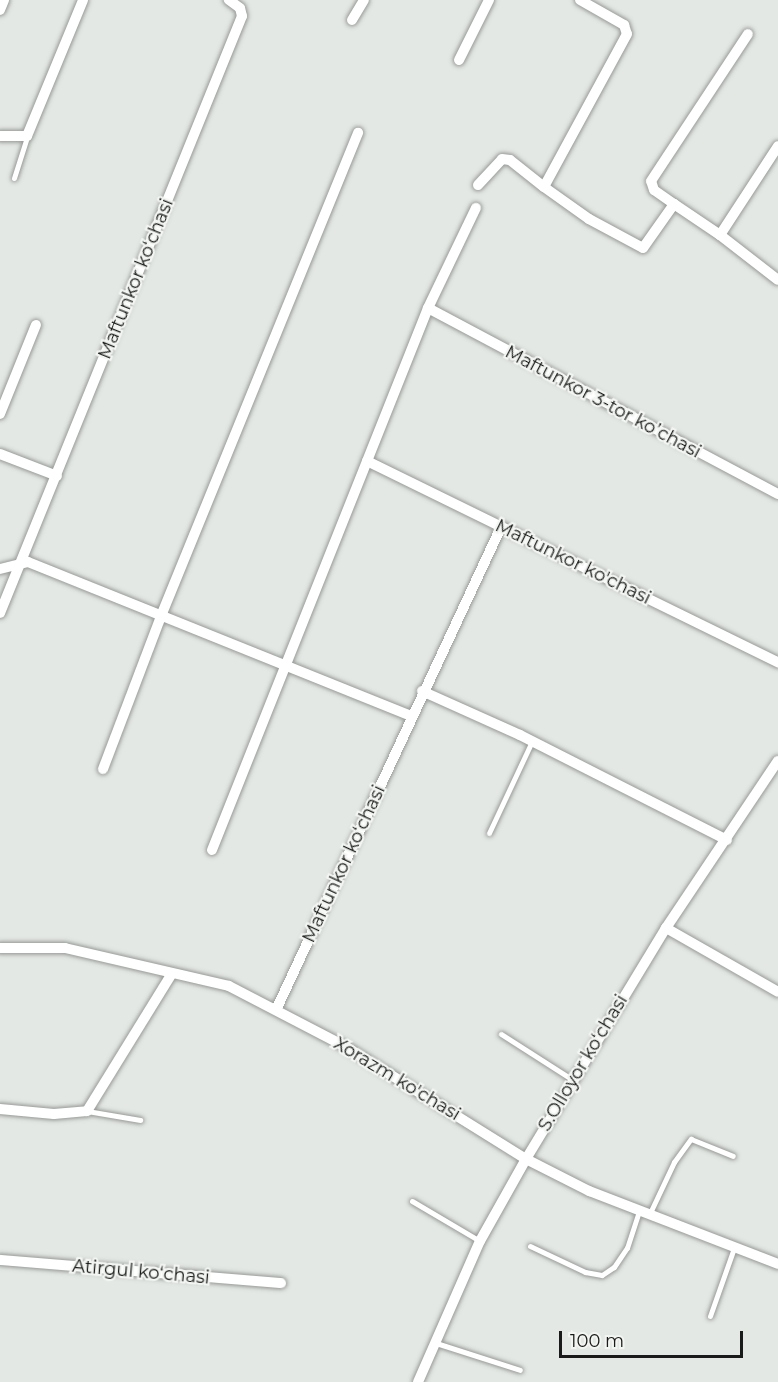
<!DOCTYPE html>
<html>
<head>
<meta charset="utf-8">
<style>
  body { margin:0 }
  #map { position:relative; width:778px; height:1382px; overflow:hidden; background:#e4e8e4; font-family:Montserrat,sans-serif }
  div>[style] { position:absolute }
  .roads { filter:drop-shadow(0 0 2px #979a97) drop-shadow(0 0 2px #979a97) }
  .service>* { height:5px; margin:-2.5px; padding:0 2.5px; transform-origin:2.5px; border-radius:2.5px; background:#fff }
  .minor>* { height:10px; margin:-5px; padding:0 5px; transform-origin:5px; border-radius:5px; background:#fff }
  span { translate:-50% -50%; white-space:nowrap; text-align:center; line-height:1.15; -webkit-text-stroke:4.5px #f2f5f1; paint-order:stroke }
  .street-label { font-size:18px; color:#191a19 }
  .scale { position:absolute; left:559px; top:1331px; width:184px; height:27px; box-sizing:border-box; border:3px solid #191a19; border-top:0; padding-left:8px; font-size:18px; line-height:21px; white-space:nowrap; color:#191a19; -webkit-text-stroke:4px #f2f5f1; paint-order:stroke }
</style>
</head>
<body>
<div id="map">
  <div class="roads">
    <div class="service">
      <i style="left:14px;top:178px;width:43px;rotate:-72.4deg"></i>
      <i style="left:489px;top:833px;width:102px;rotate:-64.9deg"></i>
      <i style="left:501px;top:1034px;width:85px;rotate:32.6deg"></i>
      <i style="left:87px;top:1111px;width:54px;rotate:9.6deg"></i>
      <i style="left:412px;top:1201px;width:79px;rotate:30.5deg"></i>
      <i style="left:649px;top:1215px;width:59px;rotate:-64.7deg"></i>
      <i style="left:674px;top:1162px;width:29px;rotate:-54deg"></i>
      <i style="left:691px;top:1139px;width:45px;rotate:22deg"></i>
      <i style="left:530px;top:1246px;width:61px;rotate:25.3deg"></i>
      <i style="left:585px;top:1272px;width:17px;rotate:10deg"></i>
      <i style="left:602px;top:1275px;width:14px;rotate:-34deg"></i>
      <i style="left:614px;top:1267px;width:23px;rotate:-56deg"></i>
      <i style="left:627px;top:1248px;width:39px;rotate:-72deg"></i>
      <i style="left:710px;top:1316px;width:72px;rotate:-70.6deg"></i>
      <i style="left:436px;top:1343px;width:88px;rotate:17.8deg"></i>
    </div>
    <div class="minor">
      <i style="left:580px;top:0;width:51px;rotate:29.6deg"></i>
      <i style="left:624px;top:25px;width:9px;rotate:72deg"></i>
      <i style="left:627px;top:34px;width:174px;rotate:118.5deg"></i>
      <i style="left:544px;top:187px;width:55px;rotate:35.4deg"></i>
      <i style="left:589px;top:219px;width:61px;rotate:28.2deg"></i>
      <i style="left:643px;top:248px;width:54px;rotate:-54.8deg"></i>
      <i style="left:674px;top:204px;width:55px;rotate:34deg"></i>
      <i style="left:720px;top:235px;width:106px;rotate:-56.9deg"></i>
      <i style="left:0;top:10px;width:11px;rotate:-68deg"></i>
      <i style="left:352px;top:20px;width:23px;rotate:-59deg"></i>
      <i style="left:459px;top:60px;width:67px;rotate:-63.4deg"></i>
      <i style="left:0;top:136px;width:27px"></i>
      <i style="left:27px;top:136px;width:147px;rotate:-67.6deg"></i>
      <i style="left:478px;top:185px;width:35px;rotate:-47deg"></i>
      <i style="left:502px;top:159px;width:8px;rotate:7deg"></i>
      <i style="left:510px;top:160px;width:43px;rotate:38.5deg"></i>
      <i style="left:674px;top:204px;width:24px;rotate:-145deg"></i>
      <i style="left:654px;top:190px;width:9px;rotate:-108deg"></i>
      <i style="left:651px;top:181px;width:176px;rotate:-56.6deg"></i>
      <i style="left:720px;top:235px;width:73px;rotate:37.8deg"></i>
      <i style="left:428px;top:308px;width:396px;rotate:28deg"></i>
      <i style="left:0;top:414px;width:96px;rotate:-68deg"></i>
      <i style="left:0;top:454px;width:61px;rotate:21.1deg"></i>
      <i style="left:367px;top:461px;width:458px;rotate:26.1deg"></i>
      <i style="left:0;top:569px;width:29px;rotate:-14deg"></i>
      <i style="left:28px;top:562px;width:413px;rotate:21.9deg"></i>
      <i style="left:0;top:613px;width:644px;rotate:-67.93deg"></i>
      <i style="left:242px;top:16px;width:8px;rotate:-104deg"></i>
      <i style="left:240px;top:8px;width:14px;rotate:-144deg"></i>
      <i style="left:422px;top:691px;width:107px;rotate:24.2deg"></i>
      <i style="left:520px;top:735px;width:232px;rotate:26.9deg"></i>
      <i style="left:103px;top:769px;width:164px;rotate:-69.2deg"></i>
      <i style="left:161px;top:616px;width:522px;rotate:-67.81deg"></i>
      <i style="left:212px;top:850px;width:583px;rotate:-68.27deg"></i>
      <i style="left:428px;top:308px;width:111px;rotate:-64.4deg"></i>
      <i style="left:666px;top:928px;width:129px;rotate:29.7deg"></i>
      <i style="left:0;top:948px;width:65px"></i>
      <i style="left:65px;top:948px;width:168px;rotate:13deg"></i>
      <i style="left:229px;top:986px;width:132px;rotate:27.5deg"></i>
      <i style="left:346px;top:1047px;width:212px;rotate:31.9deg"></i>
      <i style="left:526px;top:1159px;width:71px;rotate:26.9deg"></i>
      <i style="left:589px;top:1191px;width:203px;rotate:21.1deg"></i>
      <i style="left:276px;top:1010px;width:533px;rotate:-65.02deg"></i>
      <i style="left:0;top:1109px;width:54px;rotate:5.3deg"></i>
      <i style="left:54px;top:1114px;width:33px;rotate:-5deg"></i>
      <i style="left:87px;top:1111px;width:160px;rotate:-58.3deg"></i>
      <i style="left:0;top:1260px;width:282px;rotate:4.7deg"></i>
      <i style="left:418px;top:1382px;width:154px;rotate:-66.3deg"></i>
      <i style="left:480px;top:1241px;width:94px;rotate:-60.7deg"></i>
      <i style="left:526px;top:1159px;width:270px;rotate:-58.8deg"></i>
      <i style="left:666px;top:928px;width:201px;rotate:-56.2deg"></i>
    </div>
  </div>
  <div class="street-label">
    <span style="left:136px;top:279px;rotate:-68deg">Maftunkor koʻchasi</span>
    <span style="left:603px;top:402px;rotate:28deg">Maftunkor 3-tor koʼchasi</span>
    <span style="left:573px;top:562px;rotate:26deg">Maftunkor ko'chasi</span>
    <span style="left:344px;top:864px;rotate:-65deg">Maftunkor koʻchasi</span>
    <span style="left:583px;top:1063px;rotate:-59deg">S.Olloyor koʻchasi</span>
    <span style="left:397px;top:1079px;rotate:31deg">Xorazm ko'chasi</span>
    <span style="left:141px;top:1272px;rotate:5deg">Atirgul koʻchasi</span>
  </div>
  <div class="scale">100 m</div>
</div>
</body>
</html>
